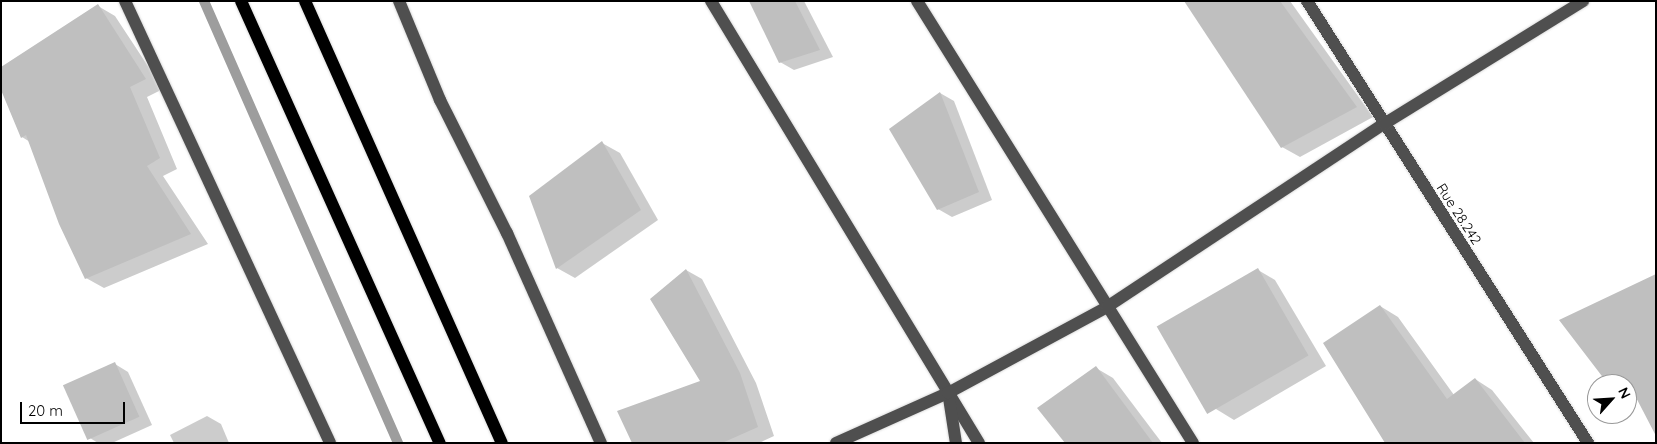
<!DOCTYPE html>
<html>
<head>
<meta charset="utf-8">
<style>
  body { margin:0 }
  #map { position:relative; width:1657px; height:444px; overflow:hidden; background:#fff; font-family:Quicksand,sans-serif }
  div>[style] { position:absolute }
  .shadow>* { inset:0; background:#0003 }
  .stream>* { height:10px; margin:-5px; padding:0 5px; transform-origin:5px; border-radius:5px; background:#9d9d9d }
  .building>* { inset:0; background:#bfbfbf; transform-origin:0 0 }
  .roads { filter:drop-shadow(0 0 1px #dbdbdb) drop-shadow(0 0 1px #dbdbdb) }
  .minor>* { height:12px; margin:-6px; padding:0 6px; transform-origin:6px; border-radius:6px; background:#4f4f4f }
  .major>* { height:12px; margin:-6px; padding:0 6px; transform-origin:6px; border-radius:6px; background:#000 }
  span { translate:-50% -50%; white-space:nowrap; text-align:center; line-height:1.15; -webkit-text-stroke:5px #fff; paint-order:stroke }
  .street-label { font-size:14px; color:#000 }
  .frame { position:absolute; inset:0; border:2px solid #000; pointer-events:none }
  .north { position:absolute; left:1587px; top:374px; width:50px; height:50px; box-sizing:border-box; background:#fff; border:1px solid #999; border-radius:50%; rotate:64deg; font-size:14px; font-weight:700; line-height:20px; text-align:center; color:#000 }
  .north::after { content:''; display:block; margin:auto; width:18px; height:22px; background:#000; clip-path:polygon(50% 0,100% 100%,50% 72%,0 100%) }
  .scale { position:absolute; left:20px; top:402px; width:105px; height:22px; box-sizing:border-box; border:2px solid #000; border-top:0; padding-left:6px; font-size:15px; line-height:18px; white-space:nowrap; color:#000; -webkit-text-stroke:4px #fff; paint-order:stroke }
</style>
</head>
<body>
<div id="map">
  <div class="shadow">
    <i style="clip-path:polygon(750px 1px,804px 1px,833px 57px,794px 70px,780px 62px)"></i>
    <i style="clip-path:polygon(1185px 1px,1290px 1px,1373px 117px,1300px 157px,1282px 147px)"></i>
    <i style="clip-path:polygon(98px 6px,115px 16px,163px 89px,147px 97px,177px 169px,163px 176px,208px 244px,104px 288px,86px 278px,30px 142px,22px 137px)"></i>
    <i style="clip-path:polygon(940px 93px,954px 101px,992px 200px,952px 217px,938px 209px)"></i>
    <i style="clip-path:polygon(602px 143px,620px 153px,658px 220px,575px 278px,557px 268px)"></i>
    <i style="clip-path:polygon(686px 270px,702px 279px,756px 383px,774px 436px,759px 443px,634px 443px,701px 381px)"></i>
    <i style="clip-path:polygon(1258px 270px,1275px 280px,1326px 366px,1234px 420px,1216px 409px)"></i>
    <i style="clip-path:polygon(1654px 276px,1638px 399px,1634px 402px,1627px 398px,1627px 384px,1610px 384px)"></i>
    <i style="clip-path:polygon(1380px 306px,1398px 317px,1454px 395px,1475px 379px,1492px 390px,1534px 443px,1387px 443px)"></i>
    <i style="clip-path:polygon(115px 364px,128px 372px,152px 425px,112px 443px,98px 443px,90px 438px)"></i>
    <i style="clip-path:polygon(1096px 368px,1113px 378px,1162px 443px,1066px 443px)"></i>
    <i style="clip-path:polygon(207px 416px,221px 424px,229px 443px,174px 443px,170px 435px)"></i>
  </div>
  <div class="stream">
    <i style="left:204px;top:1px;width:483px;rotate:66.3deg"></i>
  </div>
  <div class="building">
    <i style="clip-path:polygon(749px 1px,795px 1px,820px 50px,779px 63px)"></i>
    <i style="clip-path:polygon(1184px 1px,1280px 1px,1357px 107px,1281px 148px)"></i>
    <i style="clip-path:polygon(98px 4px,146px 79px,130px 87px,160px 158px,147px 166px,191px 234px,85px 279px,59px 224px,26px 135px,21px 138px,1px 90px,1px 67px)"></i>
    <i style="clip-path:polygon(940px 92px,979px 192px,937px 210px,889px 129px)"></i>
    <i style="clip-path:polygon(602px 141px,641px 210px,556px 269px,529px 196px)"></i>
    <i style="left:1258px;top:268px;width:101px;height:117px;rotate:60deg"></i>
    <i style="clip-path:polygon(686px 269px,740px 373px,758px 427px,722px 443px,632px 443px,617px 411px,700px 381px,650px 299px)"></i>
    <i style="clip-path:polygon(1656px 274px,1656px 436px,1629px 384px,1608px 384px,1559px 320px)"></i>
    <i style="clip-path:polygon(1380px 305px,1447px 399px,1475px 378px,1525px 443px,1385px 443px,1323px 343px)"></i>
    <i style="left:115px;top:362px;width:60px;height:57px;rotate:66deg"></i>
    <i style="clip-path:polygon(1096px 366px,1153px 443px,1065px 443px,1037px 408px)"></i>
  </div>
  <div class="roads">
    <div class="minor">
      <i style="left:125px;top:1px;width:487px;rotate:65.1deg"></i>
      <i style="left:399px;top:1px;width:107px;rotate:67.5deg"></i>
      <i style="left:440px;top:100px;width:149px;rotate:63.3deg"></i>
      <i style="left:507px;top:233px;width:230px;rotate:65.9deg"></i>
      <i style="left:711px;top:1px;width:517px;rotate:58.77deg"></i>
      <i style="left:917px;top:1px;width:521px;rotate:58.02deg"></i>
      <i style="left:1307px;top:1px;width:524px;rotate:57.55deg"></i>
      <i style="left:949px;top:398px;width:46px;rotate:81.2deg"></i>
      <i style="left:836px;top:443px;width:123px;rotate:-24.1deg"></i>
      <i style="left:948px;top:393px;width:181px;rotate:-28.4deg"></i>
      <i style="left:1107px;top:307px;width:332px;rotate:-33.5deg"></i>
      <i style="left:1384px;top:124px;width:234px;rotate:-31.7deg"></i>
    </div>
    <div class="major">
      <i style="left:241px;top:1px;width:485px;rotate:65.8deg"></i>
      <i style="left:305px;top:1px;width:484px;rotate:66deg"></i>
    </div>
  </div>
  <div class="street-label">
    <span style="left:1459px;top:214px;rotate:57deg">Rue 28.242</span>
  </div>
  <div class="frame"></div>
  <div class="north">N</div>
  <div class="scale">20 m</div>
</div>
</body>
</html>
